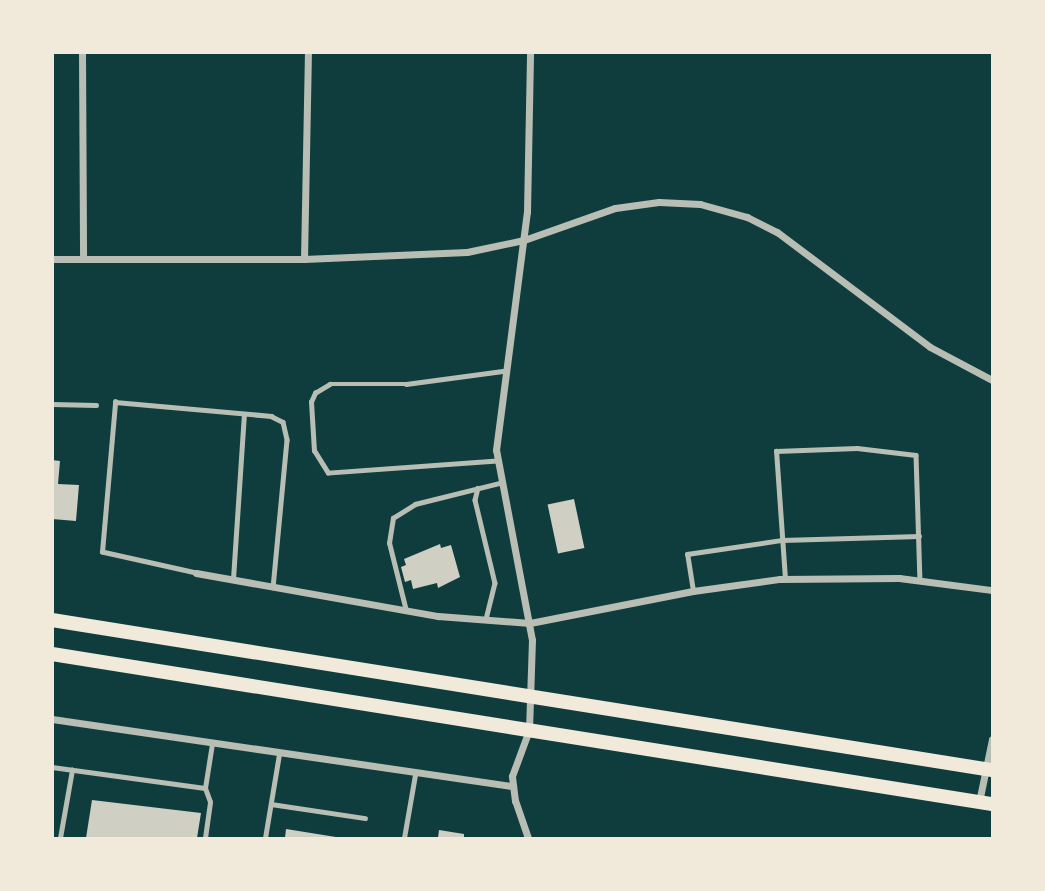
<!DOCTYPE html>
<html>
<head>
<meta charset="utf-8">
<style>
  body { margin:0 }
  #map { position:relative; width:1045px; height:891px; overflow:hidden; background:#0f3d3e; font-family:"Exo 2",sans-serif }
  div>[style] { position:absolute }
  .building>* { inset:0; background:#cfcfc3; transform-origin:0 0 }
  .service>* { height:4.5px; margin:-2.25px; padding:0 2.25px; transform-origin:2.25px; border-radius:2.25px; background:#b8beb3 }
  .minor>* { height:7px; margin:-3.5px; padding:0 3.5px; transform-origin:3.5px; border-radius:3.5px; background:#b8beb3 }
  .trunk>* { height:14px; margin:-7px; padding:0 7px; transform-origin:7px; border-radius:7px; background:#f1e9da }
  span { translate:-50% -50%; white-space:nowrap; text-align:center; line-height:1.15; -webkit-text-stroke:5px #f1e9da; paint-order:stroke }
  .frame { position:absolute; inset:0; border:54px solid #f1e9da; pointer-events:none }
</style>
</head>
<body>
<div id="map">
  <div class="building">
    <i style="clip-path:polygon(52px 460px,60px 461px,58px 484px,79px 485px,76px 521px,52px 519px)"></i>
    <i style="left:574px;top:499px;width:50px;height:27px;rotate:78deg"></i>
    <i style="clip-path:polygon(440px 544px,441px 548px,451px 545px,460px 577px,438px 588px,437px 583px,413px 589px,411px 580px,405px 582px,401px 567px,406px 565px,404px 559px)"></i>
    <i style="clip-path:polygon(92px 800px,201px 813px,197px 838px,86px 838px)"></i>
    <i style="clip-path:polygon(286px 829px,336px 837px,336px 838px,285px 838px)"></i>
    <i style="clip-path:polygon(439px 830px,464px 834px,464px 838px,438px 838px)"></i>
  </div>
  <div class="service">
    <i style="left:52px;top:404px;width:44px;rotate:1.3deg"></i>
    <i style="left:497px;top:461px;width:169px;rotate:175.9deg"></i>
    <i style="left:328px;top:473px;width:26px;rotate:-122deg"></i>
    <i style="left:314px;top:451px;width:49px;rotate:-93.5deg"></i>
    <i style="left:311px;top:402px;width:10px;rotate:-66deg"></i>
    <i style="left:315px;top:393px;width:17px;rotate:-31deg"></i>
    <i style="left:330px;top:384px;width:76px"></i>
    <i style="left:406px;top:384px;width:99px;rotate:-7.6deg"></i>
    <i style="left:478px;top:488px;width:12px;rotate:104deg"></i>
    <i style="left:475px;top:500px;width:85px;rotate:76.5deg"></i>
    <i style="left:495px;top:583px;width:38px;rotate:104deg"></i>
    <i style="left:196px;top:573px;width:96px;rotate:-167.4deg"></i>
    <i style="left:102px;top:552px;width:151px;rotate:-85deg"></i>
    <i style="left:115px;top:402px;width:157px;rotate:5.1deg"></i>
    <i style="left:271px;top:416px;width:13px;rotate:27deg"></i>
    <i style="left:283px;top:422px;width:18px;rotate:77deg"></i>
    <i style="left:287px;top:440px;width:148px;rotate:95.4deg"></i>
    <i style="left:233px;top:579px;width:165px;rotate:-86.2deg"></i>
    <i style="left:785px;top:579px;width:128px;rotate:-94deg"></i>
    <i style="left:776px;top:451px;width:81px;rotate:-2.1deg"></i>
    <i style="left:857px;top:448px;width:59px;rotate:6.8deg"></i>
    <i style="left:916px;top:455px;width:124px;rotate:88.2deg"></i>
    <i style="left:693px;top:591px;width:37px;rotate:-99deg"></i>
    <i style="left:687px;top:554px;width:96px;rotate:-8.4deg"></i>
    <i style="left:782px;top:540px;width:137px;rotate:-1.7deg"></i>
    <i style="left:406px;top:611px;width:70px;rotate:-104deg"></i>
    <i style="left:389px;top:543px;width:25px;rotate:-81deg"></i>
    <i style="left:393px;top:518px;width:26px;rotate:-32deg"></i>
    <i style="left:415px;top:504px;width:87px;rotate:-14deg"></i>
    <i style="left:52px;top:767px;width:154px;rotate:7.8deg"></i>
    <i style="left:205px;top:788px;width:45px;rotate:-81deg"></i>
    <i style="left:271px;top:804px;width:95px;rotate:8.5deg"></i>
    <i style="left:60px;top:838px;width:69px;rotate:-80deg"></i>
    <i style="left:205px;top:838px;width:36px;rotate:-82deg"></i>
    <i style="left:210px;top:802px;width:15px;rotate:-110deg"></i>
    <i style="left:265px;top:838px;width:85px;rotate:-80.5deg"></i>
    <i style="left:404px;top:838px;width:64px;rotate:-80.1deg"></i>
  </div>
  <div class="minor">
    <i style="left:82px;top:52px;width:207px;rotate:89.7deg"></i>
    <i style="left:52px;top:259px;width:252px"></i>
    <i style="left:304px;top:259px;width:163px;rotate:-2.5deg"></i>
    <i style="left:467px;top:252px;width:58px;rotate:-11.9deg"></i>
    <i style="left:524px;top:240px;width:96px;rotate:-19.4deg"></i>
    <i style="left:615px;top:208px;width:44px;rotate:-7.8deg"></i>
    <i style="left:659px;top:202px;width:41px;rotate:2.8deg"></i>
    <i style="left:700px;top:204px;width:49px;rotate:15.5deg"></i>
    <i style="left:747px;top:217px;width:34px;rotate:27deg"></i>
    <i style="left:777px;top:232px;width:191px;rotate:36.9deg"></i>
    <i style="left:930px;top:347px;width:70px;rotate:28deg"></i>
    <i style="left:304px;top:259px;width:207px;rotate:-88.9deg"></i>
    <i style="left:196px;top:573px;width:246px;rotate:10.1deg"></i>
    <i style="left:438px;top:616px;width:92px;rotate:4.4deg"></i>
    <i style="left:530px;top:623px;width:166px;rotate:-11.1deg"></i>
    <i style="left:693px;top:591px;width:88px;rotate:-7.9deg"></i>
    <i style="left:780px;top:579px;width:119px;rotate:-0.5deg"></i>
    <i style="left:899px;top:578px;width:94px;rotate:7.4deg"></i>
    <i style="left:52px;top:719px;width:466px;rotate:8.3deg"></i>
    <i style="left:979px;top:802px;width:64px;rotate:-78.3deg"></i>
    <i style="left:528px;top:838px;width:39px;rotate:-109deg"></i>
    <i style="left:515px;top:801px;width:25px;rotate:-97deg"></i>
    <i style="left:512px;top:776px;width:49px;rotate:-69.7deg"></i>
    <i style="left:529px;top:730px;width:90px;rotate:-88.1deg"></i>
    <i style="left:532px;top:640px;width:193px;rotate:-100.7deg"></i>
    <i style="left:496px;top:450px;width:240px;rotate:-82.6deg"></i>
    <i style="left:527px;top:212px;width:160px;rotate:-88.9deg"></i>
  </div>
  <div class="trunk">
    <i style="left:52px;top:620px;width:952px;rotate:9.07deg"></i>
    <i style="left:52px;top:654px;width:952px;rotate:9.07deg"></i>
  </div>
  <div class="frame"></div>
</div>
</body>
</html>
